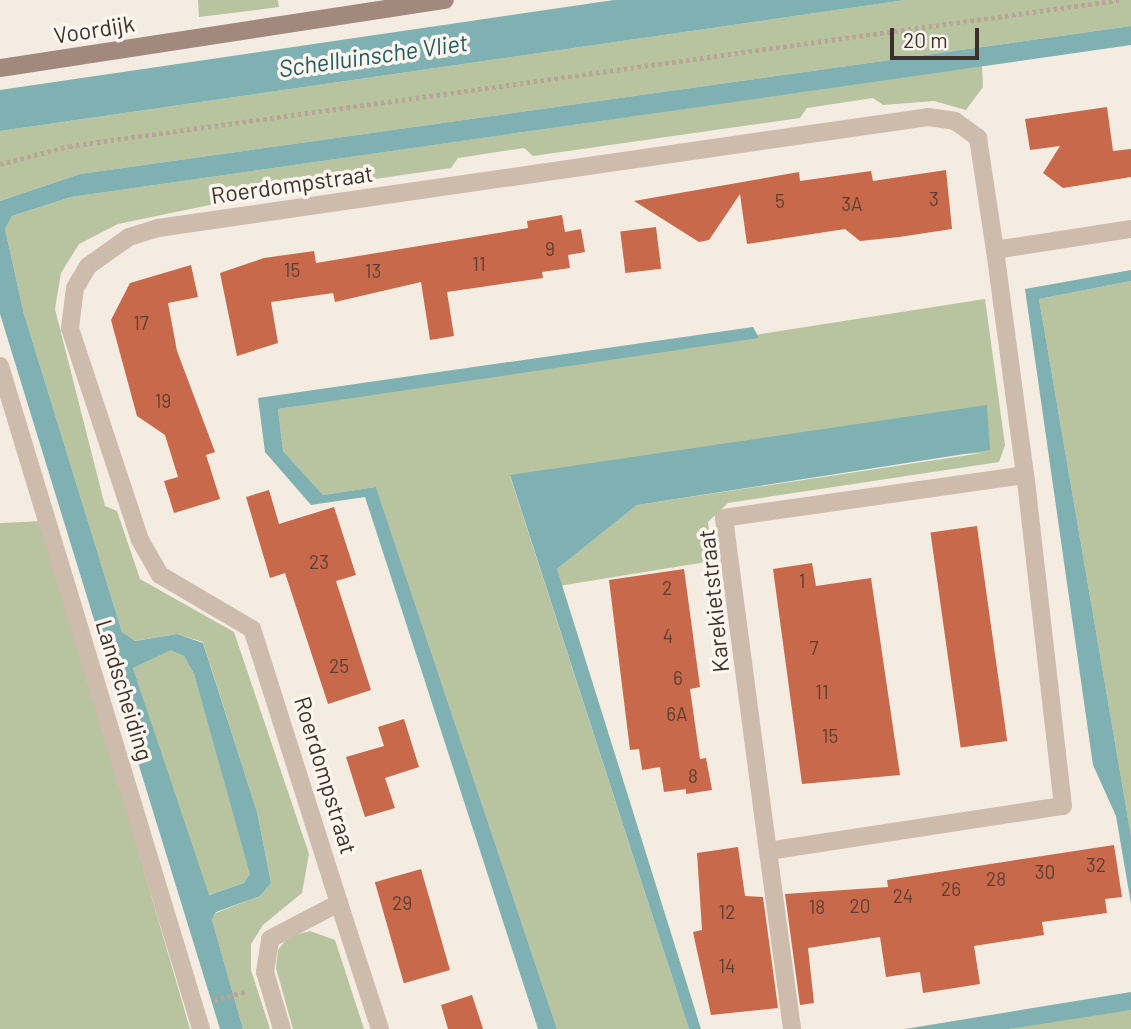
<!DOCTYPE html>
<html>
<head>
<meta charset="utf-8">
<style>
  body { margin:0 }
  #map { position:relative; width:1131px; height:1029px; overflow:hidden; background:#f4ebe1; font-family:Barlow,sans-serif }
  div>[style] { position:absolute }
  .green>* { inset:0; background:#b8c4a0 }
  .water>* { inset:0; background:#7fb0b2 }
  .building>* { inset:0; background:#c8694b; transform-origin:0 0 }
  .path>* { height:4.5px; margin-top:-2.25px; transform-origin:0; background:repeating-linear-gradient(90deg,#b9a596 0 3.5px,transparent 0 7px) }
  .street>* { height:18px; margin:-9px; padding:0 9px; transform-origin:9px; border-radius:9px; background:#cdbbac }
  .secondary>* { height:18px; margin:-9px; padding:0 9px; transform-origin:9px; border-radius:9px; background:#a18a7d }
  span { translate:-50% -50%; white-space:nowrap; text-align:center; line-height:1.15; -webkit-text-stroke:7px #fbf5ee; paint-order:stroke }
  .number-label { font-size:19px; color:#5e3e33 }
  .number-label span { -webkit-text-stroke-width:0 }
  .street-label { font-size:23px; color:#3b302b }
  .water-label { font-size:24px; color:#1f5a5e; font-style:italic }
  .scale { position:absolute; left:890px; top:28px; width:89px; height:32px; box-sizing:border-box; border:4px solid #3b302b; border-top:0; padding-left:9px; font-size:21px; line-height:24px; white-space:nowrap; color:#3b302b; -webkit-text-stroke:5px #fbf5ee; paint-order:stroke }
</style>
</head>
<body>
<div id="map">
  <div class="green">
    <i style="clip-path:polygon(198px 0,278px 0,279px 7px,199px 17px)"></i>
    <i style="clip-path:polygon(905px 0,1131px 0,1131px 26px,80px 174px,0 201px,0 131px)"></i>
    <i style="clip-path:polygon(982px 66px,983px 87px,966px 110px,934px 101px,883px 105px,873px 98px,807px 108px,800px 118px,533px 156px,524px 148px,458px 158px,451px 168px,313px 188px,302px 181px,237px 191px,229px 201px,118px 224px,79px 244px,61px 273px,55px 309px,105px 506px,117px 511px,140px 579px,234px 632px,309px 854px,302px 893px,263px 925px,251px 944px,251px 970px,270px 1029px,243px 1029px,212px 920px,216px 913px,260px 896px,271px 883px,257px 812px,203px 642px,177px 634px,134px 641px,122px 632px,24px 314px,5px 229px,12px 216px,71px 197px)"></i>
    <i style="clip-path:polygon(1131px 281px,1131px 836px,1039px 299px)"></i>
    <i style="clip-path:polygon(985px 299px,1005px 445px,999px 462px,728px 503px,708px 522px,712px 561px,559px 586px,557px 569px,637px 505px,982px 453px,510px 476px,689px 1029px,557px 1029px,376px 487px,323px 495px,283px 451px,278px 409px)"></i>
    <i style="clip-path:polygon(43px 521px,115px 771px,190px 1029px,0 1029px,0 523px)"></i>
    <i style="clip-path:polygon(172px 649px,184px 656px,194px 674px,251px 874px,244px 883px,208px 895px,133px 668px)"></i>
    <i style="clip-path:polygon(310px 931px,335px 940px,364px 1029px,293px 1029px,276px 968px,278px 950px,288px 937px)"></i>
    <i style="clip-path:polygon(1131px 1010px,1131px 1029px,1009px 1029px,1074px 1018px)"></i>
  </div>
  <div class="water">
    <i style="clip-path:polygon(614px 0,905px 0,0 131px,0 90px)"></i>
    <i style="clip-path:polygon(evenodd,1131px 26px,1131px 45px,71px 197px,12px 216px,5px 229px,24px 314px,122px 632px,135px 641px,177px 634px,203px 643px,257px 812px,271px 883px,260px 896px,216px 912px,212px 920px,243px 1029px,220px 1029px,0 314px,0 201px,80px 174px,1131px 26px,171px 650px,184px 656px,194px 674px,250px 874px,244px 883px,209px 895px,133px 668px,171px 650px)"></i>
    <i style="clip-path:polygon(1131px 270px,1131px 281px,1039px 299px,1131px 836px,1131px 904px,1116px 816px,1093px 765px,1025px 289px)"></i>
    <i style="clip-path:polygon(753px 327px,759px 338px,278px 409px,283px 451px,323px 495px,376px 487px,557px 1029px,538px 1029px,365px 497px,311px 505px,265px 452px,258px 398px)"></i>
    <i style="clip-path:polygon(987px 405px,990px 450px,637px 505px,557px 569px,701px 1029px,689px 1029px,510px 475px)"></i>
    <i style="clip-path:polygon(1131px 992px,1131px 1010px,1009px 1029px,905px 1029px)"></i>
  </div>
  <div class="building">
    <i style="clip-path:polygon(1107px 107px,1113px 151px,1131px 149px,1131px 177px,1063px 188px,1043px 173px,1060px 146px,1030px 150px,1025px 119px)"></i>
    <i style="clip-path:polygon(946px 170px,952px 229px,899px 237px,860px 241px,845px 229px,747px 244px,740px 194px,709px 240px,699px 242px,634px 201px,799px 172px,800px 181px,871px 171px,873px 181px)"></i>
    <i style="clip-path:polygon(562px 215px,565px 232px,581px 229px,585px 252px,568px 255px,570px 268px,542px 272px,543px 278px,447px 292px,454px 336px,430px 340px,421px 282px,335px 302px,333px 293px,271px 302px,278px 343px,237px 356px,220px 273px,264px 258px,314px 251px,316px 263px,528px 228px,527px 221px)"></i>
    <i style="left:656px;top:227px;width:42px;height:36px;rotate:83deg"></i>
    <i style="clip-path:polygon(191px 265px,198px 297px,168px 303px,177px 351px,215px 452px,206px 455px,220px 499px,174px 513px,164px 481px,178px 477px,165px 435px,137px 416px,111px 320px,130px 283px)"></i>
    <i style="clip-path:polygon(269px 490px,279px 524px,334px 507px,356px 575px,336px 581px,371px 690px,328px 704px,285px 573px,270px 578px,246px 497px)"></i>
    <i style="left:977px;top:526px;width:217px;height:47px;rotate:82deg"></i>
    <i style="clip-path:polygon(812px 563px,816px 586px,871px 578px,900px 775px,802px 784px,773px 569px)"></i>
    <i style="clip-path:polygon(684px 569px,700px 687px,690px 689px,700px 759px,706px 758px,712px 790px,686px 794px,686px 789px,664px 792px,660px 767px,642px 770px,639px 749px,630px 750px,609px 580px)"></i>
    <i style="clip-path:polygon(404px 719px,419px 767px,385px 778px,395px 808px,365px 817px,346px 757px,384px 746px,378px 727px)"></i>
    <i style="clip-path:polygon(1114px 845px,1122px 897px,1105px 899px,1107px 913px,1042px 922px,1044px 935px,974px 946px,980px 984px,923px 993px,920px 972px,886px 977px,880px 937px,808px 948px,814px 1003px,800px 1005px,785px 894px,888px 887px,887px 880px)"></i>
    <i style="clip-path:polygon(738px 847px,745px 896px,763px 897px,778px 1008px,711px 1015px,693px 932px,702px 930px,697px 853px)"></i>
    <i style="left:421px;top:869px;width:105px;height:48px;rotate:74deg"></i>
    <i style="clip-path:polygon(472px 995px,483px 1029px,448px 1029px,441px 1005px)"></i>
  </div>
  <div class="path">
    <i style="left:0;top:164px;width:71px;rotate:-14.6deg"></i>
    <i style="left:69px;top:146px;width:1060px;rotate:-7.92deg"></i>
    <i style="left:214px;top:1000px;width:34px;rotate:-15deg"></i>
  </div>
  <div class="street">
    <i style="left:995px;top:250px;width:227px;rotate:82.4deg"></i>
    <i style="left:1025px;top:475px;width:304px;rotate:171.9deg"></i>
    <i style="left:724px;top:518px;width:336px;rotate:82.5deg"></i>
    <i style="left:768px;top:851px;width:298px;rotate:-8.7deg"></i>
    <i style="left:1063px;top:806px;width:333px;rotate:-96.5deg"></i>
    <i style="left:0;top:366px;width:693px;rotate:73.13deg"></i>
    <i style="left:768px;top:851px;width:180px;rotate:82.3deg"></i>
    <i style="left:339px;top:903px;width:133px;rotate:72deg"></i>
    <i style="left:282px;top:1029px;width:59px;rotate:-106.6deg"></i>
    <i style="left:265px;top:972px;width:33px;rotate:-81deg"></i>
    <i style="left:270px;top:939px;width:78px;rotate:-27.6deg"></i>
    <i style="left:339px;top:903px;width:287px;rotate:-107.6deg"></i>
    <i style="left:252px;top:629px;width:107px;rotate:-149.6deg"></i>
    <i style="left:160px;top:575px;width:40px;rotate:-119.7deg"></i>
    <i style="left:140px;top:540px;width:223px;rotate:-108.3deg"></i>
    <i style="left:70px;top:328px;width:40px;rotate:-82.9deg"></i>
    <i style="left:75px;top:288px;width:26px;rotate:-59deg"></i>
    <i style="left:88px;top:266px;width:50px;rotate:-35.3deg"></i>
    <i style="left:129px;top:237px;width:30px;rotate:-17deg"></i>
    <i style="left:158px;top:228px;width:778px;rotate:-8.2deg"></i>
    <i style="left:928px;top:117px;width:27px;rotate:8deg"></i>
    <i style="left:955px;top:121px;width:29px;rotate:36deg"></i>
    <i style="left:978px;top:138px;width:113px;rotate:81.4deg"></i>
    <i style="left:995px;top:250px;width:138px;rotate:-8.8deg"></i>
  </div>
  <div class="secondary">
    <i style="left:0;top:68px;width:450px;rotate:-8.7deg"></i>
  </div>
  <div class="number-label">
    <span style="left:934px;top:199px">3</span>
    <span style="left:780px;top:201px">5</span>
    <span style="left:852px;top:204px">3A</span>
    <span style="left:550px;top:249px">9</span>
    <span style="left:479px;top:264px">11</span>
    <span style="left:292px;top:270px">15</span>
    <span style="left:373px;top:271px">13</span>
    <span style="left:141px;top:323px">17</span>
    <span style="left:163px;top:401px">19</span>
    <span style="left:319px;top:562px">23</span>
    <span style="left:802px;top:581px">1</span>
    <span style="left:667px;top:588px">2</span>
    <span style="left:668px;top:636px">4</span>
    <span style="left:814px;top:648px">7</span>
    <span style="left:339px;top:666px">25</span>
    <span style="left:678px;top:678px">6</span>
    <span style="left:822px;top:692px">11</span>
    <span style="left:677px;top:714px">6A</span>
    <span style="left:830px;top:736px">15</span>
    <span style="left:693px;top:776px">8</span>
    <span style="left:1096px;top:865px">32</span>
    <span style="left:1045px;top:872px">30</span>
    <span style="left:996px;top:879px">28</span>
    <span style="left:951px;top:889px">26</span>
    <span style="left:903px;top:896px">24</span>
    <span style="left:402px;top:903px">29</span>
    <span style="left:860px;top:906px">20</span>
    <span style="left:817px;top:907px">18</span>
    <span style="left:727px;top:912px">12</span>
    <span style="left:727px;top:966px">14</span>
  </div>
  <div class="street-label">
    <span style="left:94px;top:29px;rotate:-9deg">Voordijk</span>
    <span style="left:292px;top:184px;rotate:-8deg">Roerdompstraat</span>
    <span style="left:713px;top:601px;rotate:-96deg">Karekietstraat</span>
    <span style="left:125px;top:690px;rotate:73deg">Landscheiding</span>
    <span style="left:326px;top:775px;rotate:73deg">Roerdompstraat</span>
  </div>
  <div class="water-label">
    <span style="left:373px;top:55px;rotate:-8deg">Schelluinsche Vliet</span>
  </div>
  <div class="scale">20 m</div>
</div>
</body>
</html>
